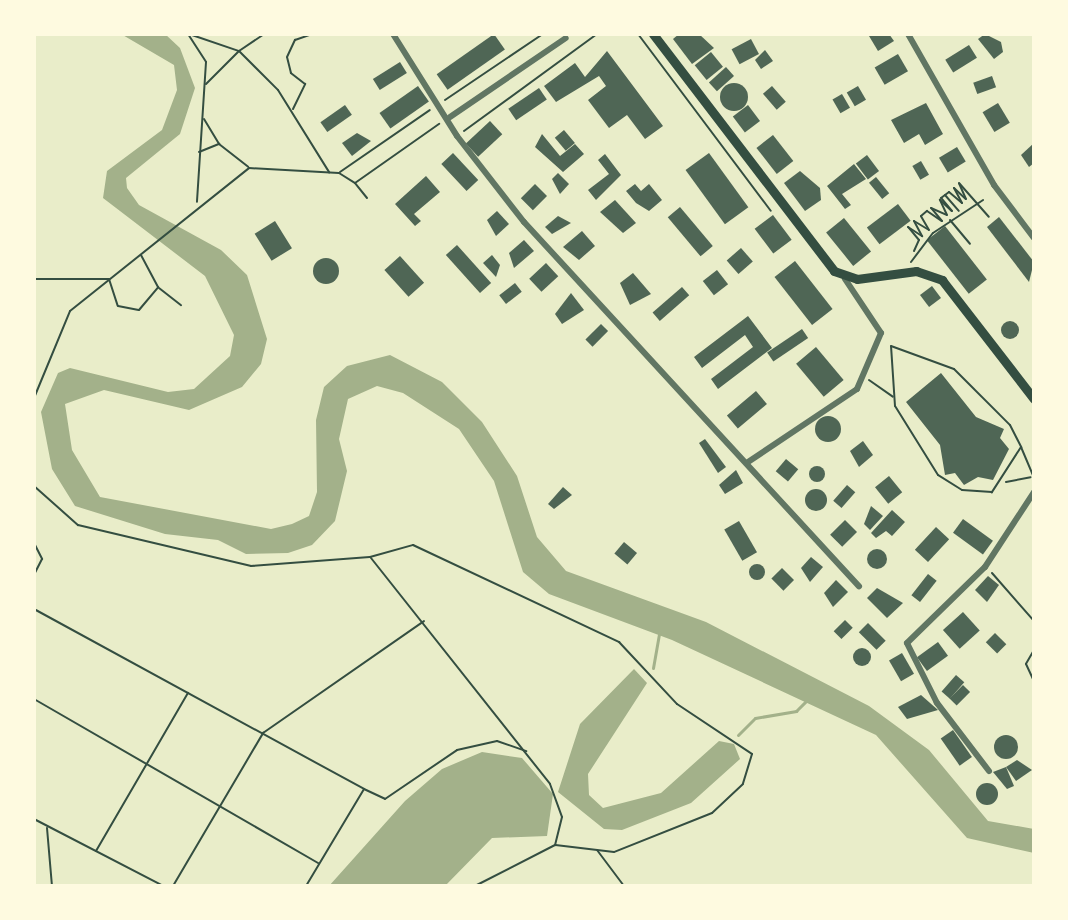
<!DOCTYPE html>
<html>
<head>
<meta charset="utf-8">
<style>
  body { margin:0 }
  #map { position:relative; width:1068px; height:920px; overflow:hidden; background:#e9edc9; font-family:Spectral,serif }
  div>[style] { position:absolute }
  .water>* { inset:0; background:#a3b18a }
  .stream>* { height:3px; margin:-1.5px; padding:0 1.5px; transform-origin:1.5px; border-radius:1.5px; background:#a3b18a }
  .building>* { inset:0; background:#4f6655; transform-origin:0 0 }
  .round { border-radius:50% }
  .path>* { height:2px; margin:-1px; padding:0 1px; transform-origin:1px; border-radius:1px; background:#344e41 }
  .minor>* { height:6px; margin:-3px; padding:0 3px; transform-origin:3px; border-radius:3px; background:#617663 }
  .secondary>* { height:9px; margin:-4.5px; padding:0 4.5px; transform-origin:4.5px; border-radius:4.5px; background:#344e41 }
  span { translate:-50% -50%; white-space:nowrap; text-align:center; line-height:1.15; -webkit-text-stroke:8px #fefae0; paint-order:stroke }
  .frame { position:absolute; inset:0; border:36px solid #fefae0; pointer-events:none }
</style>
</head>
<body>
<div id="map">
  <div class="water">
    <i style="clip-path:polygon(121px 34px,165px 34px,180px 48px,195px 88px,180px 134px,126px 178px,127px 188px,139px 205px,221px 250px,247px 275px,267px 339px,261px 364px,242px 387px,189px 410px,104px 390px,65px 404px,72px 450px,100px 497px,271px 529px,292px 524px,309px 516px,317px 492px,316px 420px,324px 387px,347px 366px,390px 355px,442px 382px,482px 422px,517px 476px,537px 537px,566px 571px,706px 622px,869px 706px,929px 750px,988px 821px,1034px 829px,1034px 853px,967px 838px,876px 735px,672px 640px,549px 594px,523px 572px,494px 481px,459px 429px,403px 393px,377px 386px,348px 399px,339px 439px,347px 471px,335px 521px,312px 545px,288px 553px,246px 554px,218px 540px,165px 534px,75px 506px,52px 469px,41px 412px,58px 373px,70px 368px,168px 392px,194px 389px,230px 356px,234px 335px,205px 276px,103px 198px,107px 171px,162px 130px,177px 90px,174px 65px)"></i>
    <i style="clip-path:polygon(634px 669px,647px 683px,588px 774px,589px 795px,603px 808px,661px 793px,719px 741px,734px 744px,740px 759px,691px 803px,622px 830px,604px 829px,558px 792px,580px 724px)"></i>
    <i style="clip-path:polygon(482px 752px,522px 758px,553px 794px,547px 836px,492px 838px,445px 886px,329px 886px,405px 801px,442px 769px)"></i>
  </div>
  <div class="stream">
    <i style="left:653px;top:668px;width:36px;rotate:-80deg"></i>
    <i style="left:738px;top:735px;width:24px;rotate:-45deg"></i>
    <i style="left:755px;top:718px;width:42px;rotate:-9.7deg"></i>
    <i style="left:796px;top:711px;width:14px;rotate:-45deg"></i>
  </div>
  <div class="building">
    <i style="left:494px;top:34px;width:19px;height:70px;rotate:55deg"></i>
    <i style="clip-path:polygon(679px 34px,699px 34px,714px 48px,692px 64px,673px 39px)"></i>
    <i style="clip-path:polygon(889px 34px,894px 41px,878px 51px,869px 36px)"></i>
    <i style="clip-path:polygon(985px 34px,1001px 42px,1003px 52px,994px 59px,978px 39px)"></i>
    <i style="left:751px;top:39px;width:17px;height:22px;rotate:62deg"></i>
    <i style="left:969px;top:45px;width:15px;height:28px;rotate:58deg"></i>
    <i style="clip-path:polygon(765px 50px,773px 61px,761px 69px,755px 60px)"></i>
    <i style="clip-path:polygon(607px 51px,663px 126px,645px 139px,627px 115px,609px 128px,588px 100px,606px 86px,599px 76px,556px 102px,544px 86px,575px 63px,585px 77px)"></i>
    <i style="left:711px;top:52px;width:19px;height:21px;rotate:51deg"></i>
    <i style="left:898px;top:54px;width:20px;height:27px;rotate:60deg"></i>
    <i style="left:400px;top:62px;width:13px;height:32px;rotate:58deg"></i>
    <i style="left:726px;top:67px;width:12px;height:23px;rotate:48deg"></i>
    <i style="left:992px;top:76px;width:12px;height:20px;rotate:70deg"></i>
    <i class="round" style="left:720px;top:83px;width:28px;height:28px"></i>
    <i style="left:418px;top:86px;width:19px;height:47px;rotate:55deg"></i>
    <i style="left:772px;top:86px;width:21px;height:12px;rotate:49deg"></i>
    <i style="left:858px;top:86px;width:16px;height:13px;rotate:60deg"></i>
    <i style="left:539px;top:88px;width:14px;height:37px;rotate:56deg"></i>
    <i style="left:842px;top:94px;width:16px;height:11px;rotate:60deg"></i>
    <i style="clip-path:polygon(926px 103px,943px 134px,925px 145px,919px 134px,904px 143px,891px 120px)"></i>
    <i style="left:998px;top:103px;width:23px;height:18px;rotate:59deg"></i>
    <i style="left:345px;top:105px;width:12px;height:30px;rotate:55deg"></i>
    <i style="left:748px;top:105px;width:20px;height:19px;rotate:53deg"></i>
    <i style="left:490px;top:121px;width:18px;height:33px;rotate:47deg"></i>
    <i style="left:564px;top:130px;width:17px;height:12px;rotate:50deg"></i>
    <i style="clip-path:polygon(357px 133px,371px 141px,352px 156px,342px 143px)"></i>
    <i style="clip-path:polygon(542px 134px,560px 156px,575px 144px,584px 154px,563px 172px,535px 147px)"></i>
    <i style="left:773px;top:135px;width:33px;height:21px;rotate:52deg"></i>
    <i style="clip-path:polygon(1034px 143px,1034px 163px,1029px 167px,1021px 155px)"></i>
    <i style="left:957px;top:147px;width:17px;height:21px;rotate:59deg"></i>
    <i style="left:453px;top:153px;width:37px;height:16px;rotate:47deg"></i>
    <i style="left:709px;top:153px;width:67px;height:29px;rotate:54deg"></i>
    <i style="clip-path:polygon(605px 154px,621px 175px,596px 200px,588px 190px,609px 174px,598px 160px)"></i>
    <i style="left:867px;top:155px;width:20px;height:14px;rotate:53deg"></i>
    <i style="left:921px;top:161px;width:16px;height:10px;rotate:60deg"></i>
    <i style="clip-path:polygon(854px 164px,866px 179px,842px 194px,851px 205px,845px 209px,827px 186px)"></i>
    <i style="clip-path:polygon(800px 171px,820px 188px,821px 200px,805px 211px,784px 183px)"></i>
    <i style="clip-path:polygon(558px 173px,569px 184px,560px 194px,552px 179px)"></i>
    <i style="clip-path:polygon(426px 176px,440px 192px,414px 214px,421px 221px,415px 226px,395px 204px)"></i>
    <i style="left:876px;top:177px;width:21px;height:9px;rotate:51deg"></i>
    <i style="left:535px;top:184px;width:17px;height:20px;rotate:45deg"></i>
    <i style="clip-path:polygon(635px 184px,641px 191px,649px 184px,662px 200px,649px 211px,636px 203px,626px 191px)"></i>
    <i style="clip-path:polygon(615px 200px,636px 223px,623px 233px,600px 212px)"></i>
    <i style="left:898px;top:204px;width:21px;height:39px;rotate:53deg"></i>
    <i style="left:680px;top:207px;width:51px;height:16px;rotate:50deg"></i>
    <i style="clip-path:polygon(497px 211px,509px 224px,496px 236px,487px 220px)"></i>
    <i style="left:773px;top:215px;width:31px;height:23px;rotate:53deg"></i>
    <i style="clip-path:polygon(558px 216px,571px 223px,552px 234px,545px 227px)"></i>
    <i style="clip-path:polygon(999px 217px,1034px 262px,1029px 282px,987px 227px)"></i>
    <i style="left:844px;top:218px;width:43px;height:23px;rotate:51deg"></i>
    <i style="left:275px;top:221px;width:32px;height:24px;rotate:58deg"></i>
    <i style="left:945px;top:226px;width:68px;height:23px;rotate:52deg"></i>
    <i style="clip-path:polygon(582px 231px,595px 246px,579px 260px,563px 247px)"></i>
    <i style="clip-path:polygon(524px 240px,534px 251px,514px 268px,509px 253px)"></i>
    <i style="left:457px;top:245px;width:51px;height:15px;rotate:48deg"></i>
    <i style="left:741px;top:248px;width:18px;height:19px;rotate:49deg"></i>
    <i style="clip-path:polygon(492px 255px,500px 265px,496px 277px,483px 263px)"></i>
    <i style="left:400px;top:256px;width:36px;height:21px;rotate:48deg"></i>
    <i class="round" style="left:313px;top:258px;width:26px;height:26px"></i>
    <i style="left:795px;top:261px;width:61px;height:26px;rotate:52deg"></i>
    <i style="left:546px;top:263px;width:18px;height:23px;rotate:47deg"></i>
    <i style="left:717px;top:270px;width:18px;height:18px;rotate:52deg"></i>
    <i style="clip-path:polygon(633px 273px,651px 294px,630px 305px,620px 283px)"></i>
    <i style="left:515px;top:283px;width:11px;height:20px;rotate:52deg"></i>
    <i style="left:932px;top:286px;width:15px;height:15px;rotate:53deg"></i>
    <i style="left:682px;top:287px;width:11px;height:39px;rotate:49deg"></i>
    <i style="clip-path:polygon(571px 293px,584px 310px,562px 324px,555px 314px)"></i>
    <i style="clip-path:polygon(748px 316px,772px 348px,718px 389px,711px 379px,753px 347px,745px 335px,702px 368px,694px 357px)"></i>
    <i class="round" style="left:1001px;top:321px;width:18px;height:18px"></i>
    <i style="left:601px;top:324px;width:10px;height:22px;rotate:45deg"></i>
    <i style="left:802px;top:329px;width:11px;height:42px;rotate:56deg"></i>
    <i style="left:816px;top:347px;width:43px;height:26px;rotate:50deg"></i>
    <i style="clip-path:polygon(941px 373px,976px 417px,1004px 429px,1000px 438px,1009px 449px,993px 480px,978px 477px,964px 485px,955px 473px,945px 475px,940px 445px,906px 402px)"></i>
    <i style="left:756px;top:391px;width:17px;height:38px;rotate:50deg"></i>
    <i class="round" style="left:815px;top:416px;width:26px;height:26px"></i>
    <i style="clip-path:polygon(705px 439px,726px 467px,718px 473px,699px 443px)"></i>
    <i style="clip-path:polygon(863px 441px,873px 455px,859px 467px,850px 451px)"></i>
    <i style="left:786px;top:459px;width:16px;height:16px;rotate:40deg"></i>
    <i class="round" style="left:809px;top:466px;width:16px;height:16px"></i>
    <i style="clip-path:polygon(736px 470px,743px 483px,725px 494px,719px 485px)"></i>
    <i style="left:889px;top:476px;width:21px;height:18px;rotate:51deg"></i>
    <i style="left:847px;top:485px;width:11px;height:21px;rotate:41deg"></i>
    <i style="clip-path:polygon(563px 487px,572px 495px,554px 509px,548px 504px)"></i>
    <i class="round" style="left:805px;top:489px;width:22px;height:22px"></i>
    <i style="clip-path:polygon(871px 506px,883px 516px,870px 530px,864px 524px)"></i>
    <i style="clip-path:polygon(892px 510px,905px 522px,892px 536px,886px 531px,876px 538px,871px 533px)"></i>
    <i style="left:963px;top:519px;width:37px;height:17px;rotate:36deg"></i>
    <i style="left:845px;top:520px;width:17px;height:21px;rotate:45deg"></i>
    <i style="left:739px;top:521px;width:36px;height:17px;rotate:60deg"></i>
    <i style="left:936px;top:527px;width:18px;height:31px;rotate:43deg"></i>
    <i style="left:624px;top:542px;width:17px;height:15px;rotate:40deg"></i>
    <i class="round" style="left:867px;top:549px;width:20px;height:20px"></i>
    <i style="clip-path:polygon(811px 557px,823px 567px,810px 582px,801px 568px)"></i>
    <i class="round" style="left:749px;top:564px;width:16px;height:16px"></i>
    <i style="left:782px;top:568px;width:17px;height:15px;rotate:45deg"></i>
    <i style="left:928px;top:574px;width:11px;height:27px;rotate:38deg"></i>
    <i style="clip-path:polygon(988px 576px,999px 585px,987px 602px,975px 590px)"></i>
    <i style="clip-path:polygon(836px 580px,848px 592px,833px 607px,824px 593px)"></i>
    <i style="clip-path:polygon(877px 588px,903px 603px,887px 618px,867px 598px)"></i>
    <i style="left:963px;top:612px;width:25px;height:27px;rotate:48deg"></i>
    <i style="left:845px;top:620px;width:11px;height:16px;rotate:45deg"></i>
    <i style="left:868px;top:623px;width:25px;height:13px;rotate:45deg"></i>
    <i style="left:995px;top:633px;width:16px;height:13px;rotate:45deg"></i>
    <i style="left:938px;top:642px;width:17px;height:26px;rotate:54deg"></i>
    <i class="round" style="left:853px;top:648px;width:18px;height:18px"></i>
    <i style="left:902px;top:653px;width:24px;height:15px;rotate:60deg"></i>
    <i style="left:956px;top:675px;width:11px;height:22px;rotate:41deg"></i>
    <i style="left:963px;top:685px;width:10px;height:19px;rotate:45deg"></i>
    <i style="clip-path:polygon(921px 695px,938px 710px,907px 719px,898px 707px)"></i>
    <i style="left:953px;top:730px;width:33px;height:15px;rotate:55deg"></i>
    <i class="round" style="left:994px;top:735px;width:24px;height:24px"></i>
    <i style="clip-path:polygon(1017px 760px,1032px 770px,1016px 781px,1006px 767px)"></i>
    <i style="clip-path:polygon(1006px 767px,1014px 786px,1007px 789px,993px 772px)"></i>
    <i class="round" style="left:976px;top:783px;width:22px;height:22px"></i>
  </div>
  <div class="path">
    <i style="left:188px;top:34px;width:33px;rotate:57deg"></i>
    <i style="left:206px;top:62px;width:140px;rotate:93.7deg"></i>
    <i style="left:189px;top:34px;width:53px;rotate:18.8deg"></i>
    <i style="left:239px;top:51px;width:30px;rotate:-34deg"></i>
    <i style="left:638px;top:34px;width:221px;rotate:53.1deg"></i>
    <i style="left:206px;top:84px;width:47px;rotate:-45deg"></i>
    <i style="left:239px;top:51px;width:55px;rotate:45deg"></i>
    <i style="left:278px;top:90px;width:97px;rotate:58.1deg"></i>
    <i style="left:445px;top:100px;width:118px;rotate:-34deg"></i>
    <i style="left:293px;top:109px;width:28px;rotate:-64deg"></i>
    <i style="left:305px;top:84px;width:18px;rotate:-142deg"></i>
    <i style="left:291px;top:73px;width:16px;rotate:-104deg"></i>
    <i style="left:287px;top:57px;width:19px;rotate:-65deg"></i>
    <i style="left:295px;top:40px;width:18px;rotate:-19deg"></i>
    <i style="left:204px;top:119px;width:29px;rotate:59deg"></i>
    <i style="left:219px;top:144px;width:37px;rotate:38deg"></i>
    <i style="left:464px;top:131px;width:165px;rotate:-36.1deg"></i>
    <i style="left:199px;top:152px;width:22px;rotate:-22deg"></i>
    <i style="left:340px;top:172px;width:109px;rotate:-34.6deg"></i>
    <i style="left:945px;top:195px;width:21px;rotate:49deg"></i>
    <i style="left:367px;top:198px;width:19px;rotate:-129deg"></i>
    <i style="left:355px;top:183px;width:103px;rotate:-35.1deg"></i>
    <i style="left:950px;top:220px;width:31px;rotate:50deg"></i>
    <i style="left:914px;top:251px;width:12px;rotate:-66deg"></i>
    <i style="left:919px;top:240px;width:17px;rotate:-130deg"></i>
    <i style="left:908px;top:227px;width:17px;rotate:33deg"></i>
    <i style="left:922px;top:236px;width:17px;rotate:-118deg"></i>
    <i style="left:914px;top:221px;width:17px;rotate:31deg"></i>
    <i style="left:929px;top:230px;width:16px;rotate:-120deg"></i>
    <i style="left:921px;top:216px;width:8px;rotate:-40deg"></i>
    <i style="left:927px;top:211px;width:18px;rotate:34deg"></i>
    <i style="left:942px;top:221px;width:17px;rotate:-130deg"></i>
    <i style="left:931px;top:208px;width:17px;rotate:24deg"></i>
    <i style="left:947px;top:215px;width:17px;rotate:-115deg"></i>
    <i style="left:940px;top:200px;width:16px;rotate:43deg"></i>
    <i style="left:952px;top:211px;width:17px;rotate:-130deg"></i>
    <i style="left:941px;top:198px;width:10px;rotate:-37deg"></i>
    <i style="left:949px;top:192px;width:17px;rotate:40deg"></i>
    <i style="left:962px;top:203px;width:17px;rotate:-118deg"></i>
    <i style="left:954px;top:188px;width:16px;rotate:43deg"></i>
    <i style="left:966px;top:199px;width:17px;rotate:-114deg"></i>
    <i style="left:959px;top:183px;width:45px;rotate:48.6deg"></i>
    <i style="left:911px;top:262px;width:36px;rotate:-53deg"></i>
    <i style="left:933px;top:233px;width:60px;rotate:-33.4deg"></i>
    <i style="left:34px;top:279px;width:75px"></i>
    <i style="left:109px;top:279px;width:28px;rotate:72deg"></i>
    <i style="left:118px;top:306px;width:21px;rotate:11deg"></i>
    <i style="left:139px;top:310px;width:30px;rotate:-50deg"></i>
    <i style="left:158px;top:287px;width:36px;rotate:-118deg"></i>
    <i style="left:159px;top:288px;width:28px;rotate:38deg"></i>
    <i style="left:869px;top:380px;width:29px;rotate:35deg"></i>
    <i style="left:34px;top:398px;width:94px;rotate:-67.5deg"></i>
    <i style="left:70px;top:311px;width:229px;rotate:-38.6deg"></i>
    <i style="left:249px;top:168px;width:90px;rotate:3.2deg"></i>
    <i style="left:339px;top:173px;width:19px;rotate:32deg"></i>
    <i style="left:1021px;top:447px;width:54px;rotate:122.8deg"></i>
    <i style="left:992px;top:492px;width:30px;rotate:-176deg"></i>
    <i style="left:962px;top:490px;width:28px;rotate:-148deg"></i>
    <i style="left:938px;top:475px;width:81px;rotate:-121.9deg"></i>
    <i style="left:895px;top:406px;width:60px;rotate:-93.8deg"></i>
    <i style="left:891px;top:346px;width:67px;rotate:20.1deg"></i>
    <i style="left:954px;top:369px;width:79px;rotate:45deg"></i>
    <i style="left:1010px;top:425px;width:25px;rotate:63deg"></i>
    <i style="left:1021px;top:447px;width:34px;rotate:67deg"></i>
    <i style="left:1006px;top:482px;width:25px;rotate:-11deg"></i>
    <i style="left:34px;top:486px;width:59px;rotate:41.6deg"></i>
    <i style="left:78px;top:525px;width:178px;rotate:13.3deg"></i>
    <i style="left:251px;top:566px;width:119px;rotate:-4.3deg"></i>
    <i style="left:370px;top:557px;width:45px;rotate:-15.6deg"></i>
    <i style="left:413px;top:545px;width:228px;rotate:25.2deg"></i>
    <i style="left:619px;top:642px;width:85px;rotate:46.9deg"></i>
    <i style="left:677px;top:704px;width:90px;rotate:33.7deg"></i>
    <i style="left:752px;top:754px;width:31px;rotate:107deg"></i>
    <i style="left:743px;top:784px;width:42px;rotate:136.9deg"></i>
    <i style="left:712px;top:813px;width:105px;rotate:158.3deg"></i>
    <i style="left:614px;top:852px;width:59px;rotate:-173.2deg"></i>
    <i style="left:555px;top:845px;width:90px;rotate:152.9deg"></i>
    <i style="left:34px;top:543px;width:18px;rotate:63deg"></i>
    <i style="left:42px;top:559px;width:18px;rotate:117deg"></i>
    <i style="left:371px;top:558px;width:288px;rotate:51.6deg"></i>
    <i style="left:550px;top:784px;width:35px;rotate:70deg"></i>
    <i style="left:562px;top:817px;width:29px;rotate:104deg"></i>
    <i style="left:992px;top:573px;width:64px;rotate:48.8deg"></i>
    <i style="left:34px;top:609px;width:376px;rotate:28.6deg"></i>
    <i style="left:1034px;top:650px;width:16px;rotate:120deg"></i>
    <i style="left:1026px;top:664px;width:19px;rotate:65deg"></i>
    <i style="left:34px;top:699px;width:328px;rotate:30deg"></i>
    <i style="left:34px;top:819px;width:145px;rotate:27.4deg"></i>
    <i style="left:47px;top:828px;width:58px;rotate:85.1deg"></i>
    <i style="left:597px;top:850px;width:45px;rotate:53.1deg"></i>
    <i style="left:96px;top:851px;width:183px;rotate:-59.8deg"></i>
    <i style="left:173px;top:886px;width:178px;rotate:-59.5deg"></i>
    <i style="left:263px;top:733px;width:196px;rotate:-34.8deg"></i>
    <i style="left:306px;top:886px;width:113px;rotate:-59.1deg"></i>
    <i style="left:364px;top:789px;width:23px;rotate:25deg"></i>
    <i style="left:385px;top:799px;width:87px;rotate:-34.2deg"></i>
    <i style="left:457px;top:750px;width:41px;rotate:-12.7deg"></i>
    <i style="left:497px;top:741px;width:31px;rotate:19deg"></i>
  </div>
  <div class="minor">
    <i style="left:393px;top:34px;width:120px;rotate:57.9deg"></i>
    <i style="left:457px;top:136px;width:109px;rotate:52.1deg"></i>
    <i style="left:524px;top:222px;width:495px;rotate:47.4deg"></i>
    <i style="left:908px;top:34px;width:174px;rotate:60.3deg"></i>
    <i style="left:994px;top:185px;width:66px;rotate:53deg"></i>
    <i style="left:450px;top:117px;width:140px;rotate:-34.3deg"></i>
    <i style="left:748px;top:462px;width:131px;rotate:-33.8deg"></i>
    <i style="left:857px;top:389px;width:61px;rotate:-66.8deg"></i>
    <i style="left:881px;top:333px;width:65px;rotate:-123.7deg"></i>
    <i style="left:989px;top:771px;width:86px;rotate:-127.4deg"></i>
    <i style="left:937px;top:703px;width:67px;rotate:-116.6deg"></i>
    <i style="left:907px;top:643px;width:109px;rotate:-44.3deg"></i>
    <i style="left:985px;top:567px;width:90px;rotate:-56.8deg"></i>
  </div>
  <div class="secondary">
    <i style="left:653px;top:34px;width:298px;rotate:52.6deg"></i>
    <i style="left:834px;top:271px;width:24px;rotate:19deg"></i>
    <i style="left:857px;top:279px;width:60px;rotate:-7.7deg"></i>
    <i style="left:916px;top:271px;width:28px;rotate:19deg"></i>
    <i style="left:942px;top:280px;width:150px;rotate:52.3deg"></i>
  </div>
  <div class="frame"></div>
</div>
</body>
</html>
